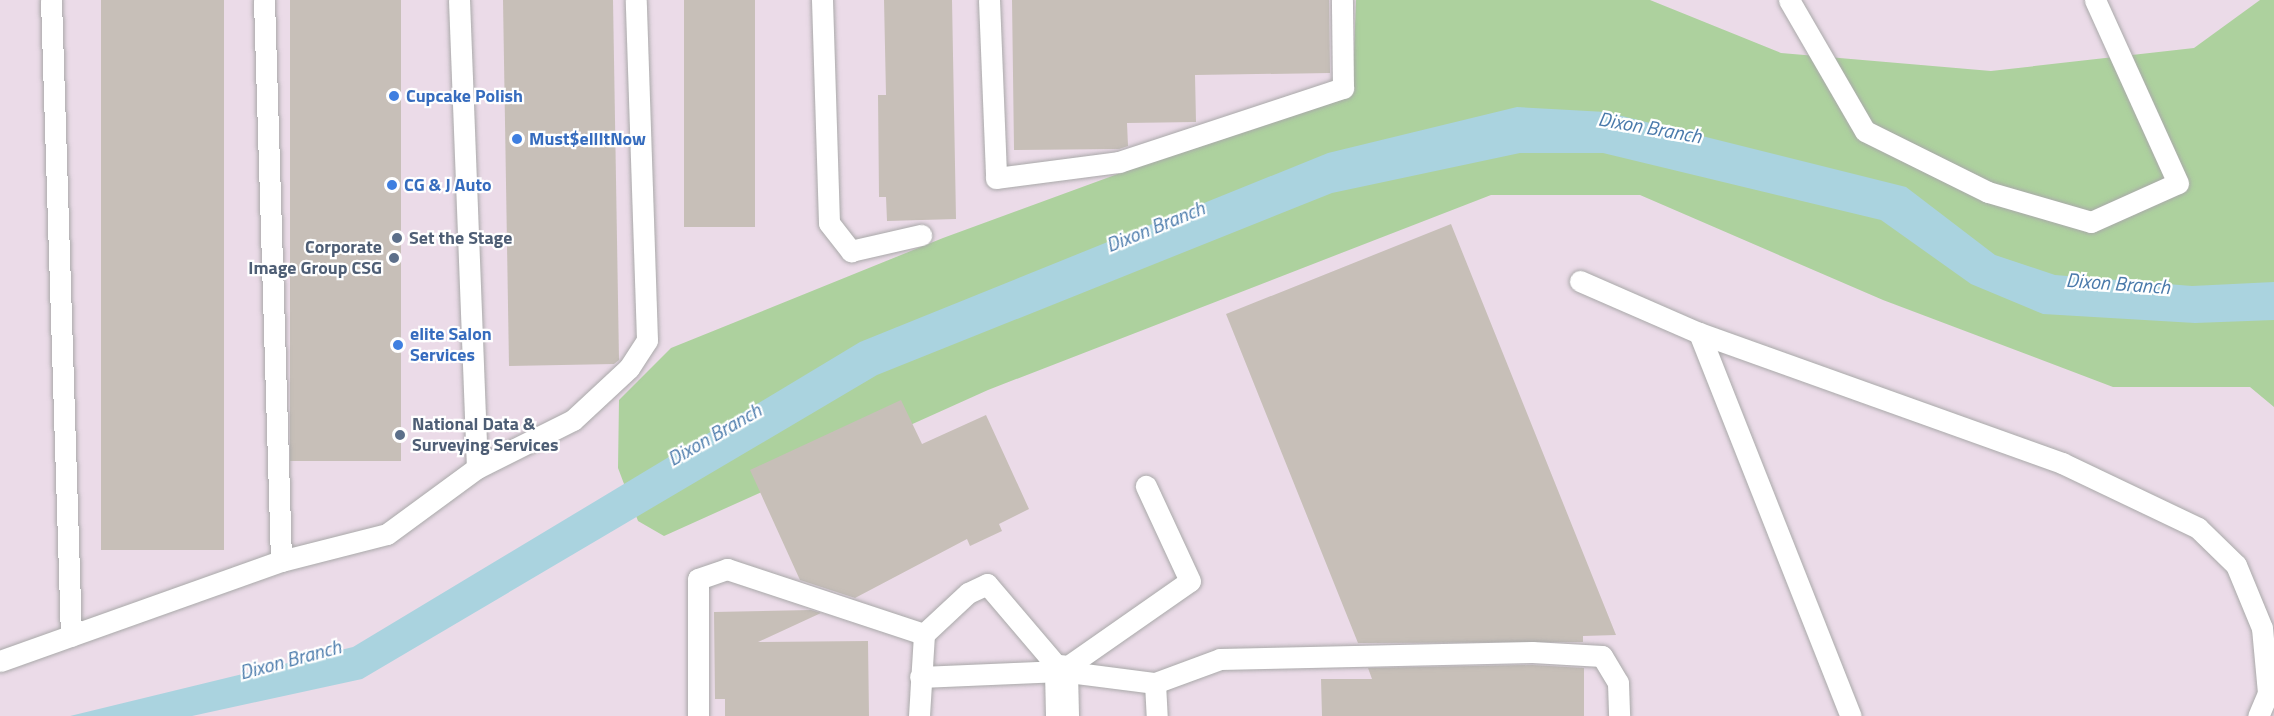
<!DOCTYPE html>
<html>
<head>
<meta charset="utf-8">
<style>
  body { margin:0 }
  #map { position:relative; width:2274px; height:716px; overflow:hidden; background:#f2efe9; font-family:"Titillium Web",sans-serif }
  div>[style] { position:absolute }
  .industrial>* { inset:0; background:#ebdbe8; transform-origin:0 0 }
  .forest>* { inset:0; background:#add19e }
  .water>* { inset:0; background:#aad3df }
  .building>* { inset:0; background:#c7bfb8; transform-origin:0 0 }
  .roads { filter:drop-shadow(0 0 2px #a9a9a9) drop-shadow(0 0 2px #a9a9a9) }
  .lane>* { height:21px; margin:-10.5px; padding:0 10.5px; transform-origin:10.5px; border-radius:10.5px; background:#fff }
  .street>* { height:33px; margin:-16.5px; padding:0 16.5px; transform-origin:16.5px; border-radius:16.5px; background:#fff }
  .dots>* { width:16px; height:16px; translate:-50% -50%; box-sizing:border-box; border:3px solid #fff; border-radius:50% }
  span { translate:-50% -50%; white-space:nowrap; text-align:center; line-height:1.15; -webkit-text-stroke:4.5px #fff; paint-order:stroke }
  .shop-label { font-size:18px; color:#366cbe; font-weight:700 }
  .left { translate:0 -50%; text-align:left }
  .service-label { font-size:18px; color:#4e5e75; font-weight:700 }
  .right { translate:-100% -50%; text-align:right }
  .water-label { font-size:20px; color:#4a7aab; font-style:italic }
</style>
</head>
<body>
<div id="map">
  <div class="industrial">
    <i style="left:0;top:0;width:2274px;height:716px"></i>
  </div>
  <div class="forest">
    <i style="clip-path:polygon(1356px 0,1650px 0,1781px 53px,1991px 71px,2194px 48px,2260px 0,2274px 0,2274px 407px,2250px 387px,2113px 387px,1883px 300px,1640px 195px,1491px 195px,988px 390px,664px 536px,638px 521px,618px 468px,619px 400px,671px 348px,943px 238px,1331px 96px,1354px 54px)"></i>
  </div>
  <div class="water">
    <i style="clip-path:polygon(1517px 107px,1606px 112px,1906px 187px,1995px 255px,2055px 275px,2192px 286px,2274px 282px,2274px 320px,2195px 323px,2043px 314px,1971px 284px,1881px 220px,1603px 153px,1520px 153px,1332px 193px,877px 375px,362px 679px,192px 716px,70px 716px,353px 647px,860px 342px,1328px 153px)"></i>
  </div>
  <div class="building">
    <i style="left:101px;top:0;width:123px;height:550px"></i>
    <i style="left:290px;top:0;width:111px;height:461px"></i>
    <i style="clip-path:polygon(503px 0,613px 0,619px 360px,614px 364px,509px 366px)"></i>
    <i style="left:684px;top:0;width:71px;height:227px"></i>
    <i style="clip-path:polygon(884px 0,952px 0,956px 219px,887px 221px,886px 197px,879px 197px,878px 95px,886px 95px)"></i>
    <i style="clip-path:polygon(1012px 0,1329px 0,1330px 73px,1195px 75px,1196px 122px,1127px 123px,1128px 146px,1119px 149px,1014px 150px)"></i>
    <i style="clip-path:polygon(1451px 224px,1616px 635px,1583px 636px,1583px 642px,1358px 643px,1226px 314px)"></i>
    <i style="clip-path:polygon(901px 400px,922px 444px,986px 415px,1029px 509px,999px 524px,1002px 531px,970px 546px,967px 539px,855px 598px,800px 580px,750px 470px)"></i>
    <i style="clip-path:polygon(811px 610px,821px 613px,758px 642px,868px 641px,869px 716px,725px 716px,725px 699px,715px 699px,714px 612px)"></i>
    <i style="clip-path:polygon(1532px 665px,1584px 668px,1584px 716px,1322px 716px,1321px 679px,1372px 679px,1368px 668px)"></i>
  </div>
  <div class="roads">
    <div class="lane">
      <i style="left:51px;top:0;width:636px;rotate:88.2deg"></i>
      <i style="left:264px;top:0;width:561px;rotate:88.26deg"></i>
      <i style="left:459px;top:0;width:468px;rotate:87.8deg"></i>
      <i style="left:822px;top:0;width:223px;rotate:88.2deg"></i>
      <i style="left:829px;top:223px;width:36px;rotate:52deg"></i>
      <i style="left:851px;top:251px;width:72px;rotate:-12.9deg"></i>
      <i style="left:989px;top:0;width:178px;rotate:87.7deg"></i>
      <i style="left:996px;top:178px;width:124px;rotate:-7.4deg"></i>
      <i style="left:1119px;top:162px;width:236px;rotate:-18.3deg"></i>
      <i style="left:1343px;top:88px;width:88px;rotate:-90.7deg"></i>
      <i style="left:1789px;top:0;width:151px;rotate:59.9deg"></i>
      <i style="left:1865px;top:131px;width:137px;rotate:26.4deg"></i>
      <i style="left:1988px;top:192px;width:107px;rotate:16.2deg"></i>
      <i style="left:2091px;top:222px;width:95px;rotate:-24.1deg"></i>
      <i style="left:2178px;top:183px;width:201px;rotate:-114.4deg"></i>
      <i style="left:1580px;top:281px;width:130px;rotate:23.6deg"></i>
      <i style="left:1699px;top:333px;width:386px;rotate:19.7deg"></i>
      <i style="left:2062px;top:463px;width:151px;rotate:25.5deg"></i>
      <i style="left:2198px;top:528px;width:53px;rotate:44.2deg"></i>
      <i style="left:2236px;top:565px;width:68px;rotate:67.6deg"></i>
      <i style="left:2262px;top:628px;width:65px;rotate:84.7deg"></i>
      <i style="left:2268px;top:693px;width:25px;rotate:113deg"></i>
      <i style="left:1699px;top:333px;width:412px;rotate:68.4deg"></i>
      <i style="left:0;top:661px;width:298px;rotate:-19.6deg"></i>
      <i style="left:281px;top:561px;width:109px;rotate:-14.3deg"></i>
      <i style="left:387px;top:534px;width:112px;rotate:-36.3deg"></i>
      <i style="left:477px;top:468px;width:107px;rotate:-26.6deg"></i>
      <i style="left:573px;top:420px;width:76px;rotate:-42.9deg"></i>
      <i style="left:629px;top:368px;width:33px;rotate:-57deg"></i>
      <i style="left:647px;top:340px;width:340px;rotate:-91.9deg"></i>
      <i style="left:1061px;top:671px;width:157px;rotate:-34.9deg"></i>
      <i style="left:1190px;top:581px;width:105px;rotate:-114.9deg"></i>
      <i style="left:1061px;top:671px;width:95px;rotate:7.3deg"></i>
      <i style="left:1155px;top:683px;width:33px;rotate:87deg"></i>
      <i style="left:1155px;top:683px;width:69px;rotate:-20.3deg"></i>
      <i style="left:1220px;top:659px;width:312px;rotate:-1.3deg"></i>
      <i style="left:1532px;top:652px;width:70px;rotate:3.3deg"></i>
      <i style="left:1602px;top:656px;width:31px;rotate:59deg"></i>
      <i style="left:1618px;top:683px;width:33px;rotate:88deg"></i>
      <i style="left:698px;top:716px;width:137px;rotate:-90deg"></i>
      <i style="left:698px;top:579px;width:31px;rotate:-19deg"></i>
      <i style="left:727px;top:569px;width:207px;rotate:18.3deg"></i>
      <i style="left:924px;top:634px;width:60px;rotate:-43deg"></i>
      <i style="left:968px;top:593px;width:21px;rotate:-25deg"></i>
      <i style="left:987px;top:584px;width:114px;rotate:49.6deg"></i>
      <i style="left:1061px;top:671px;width:141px;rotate:177.6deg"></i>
      <i style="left:919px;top:716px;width:82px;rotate:-86.5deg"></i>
    </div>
    <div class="street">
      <i style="left:1061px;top:671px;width:45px;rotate:88.7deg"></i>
    </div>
  </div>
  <div class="dots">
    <i style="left:394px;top:96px;background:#3f7fe0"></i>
    <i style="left:517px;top:139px;background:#3f7fe0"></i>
    <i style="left:392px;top:185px;background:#3f7fe0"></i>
    <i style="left:397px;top:238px;background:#5c6f8a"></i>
    <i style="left:394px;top:258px;background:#5c6f8a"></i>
    <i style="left:398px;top:345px;background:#3f7fe0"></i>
    <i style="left:400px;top:435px;background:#5c6f8a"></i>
  </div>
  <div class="shop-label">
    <span class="left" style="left:406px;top:96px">Cupcake Polish</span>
    <span class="left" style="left:529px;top:139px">Must$ellItNow</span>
    <span class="left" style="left:404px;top:185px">CG &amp; J Auto</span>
    <span class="left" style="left:410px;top:345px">elite Salon<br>Services</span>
  </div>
  <div class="service-label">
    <span class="left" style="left:409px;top:238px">Set the Stage</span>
    <span class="right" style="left:382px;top:258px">Corporate<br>Image Group CSG</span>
    <span class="left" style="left:412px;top:435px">National Data &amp;<br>Surveying Services</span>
  </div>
  <div class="water-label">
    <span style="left:1650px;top:127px;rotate:10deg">Dixon Branch</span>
    <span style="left:1155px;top:226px;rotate:-22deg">Dixon Branch</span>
    <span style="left:2118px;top:283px;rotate:4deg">Dixon Branch</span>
    <span style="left:714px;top:434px;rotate:-30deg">Dixon Branch</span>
    <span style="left:290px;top:659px;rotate:-15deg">Dixon Branch</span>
  </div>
</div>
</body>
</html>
